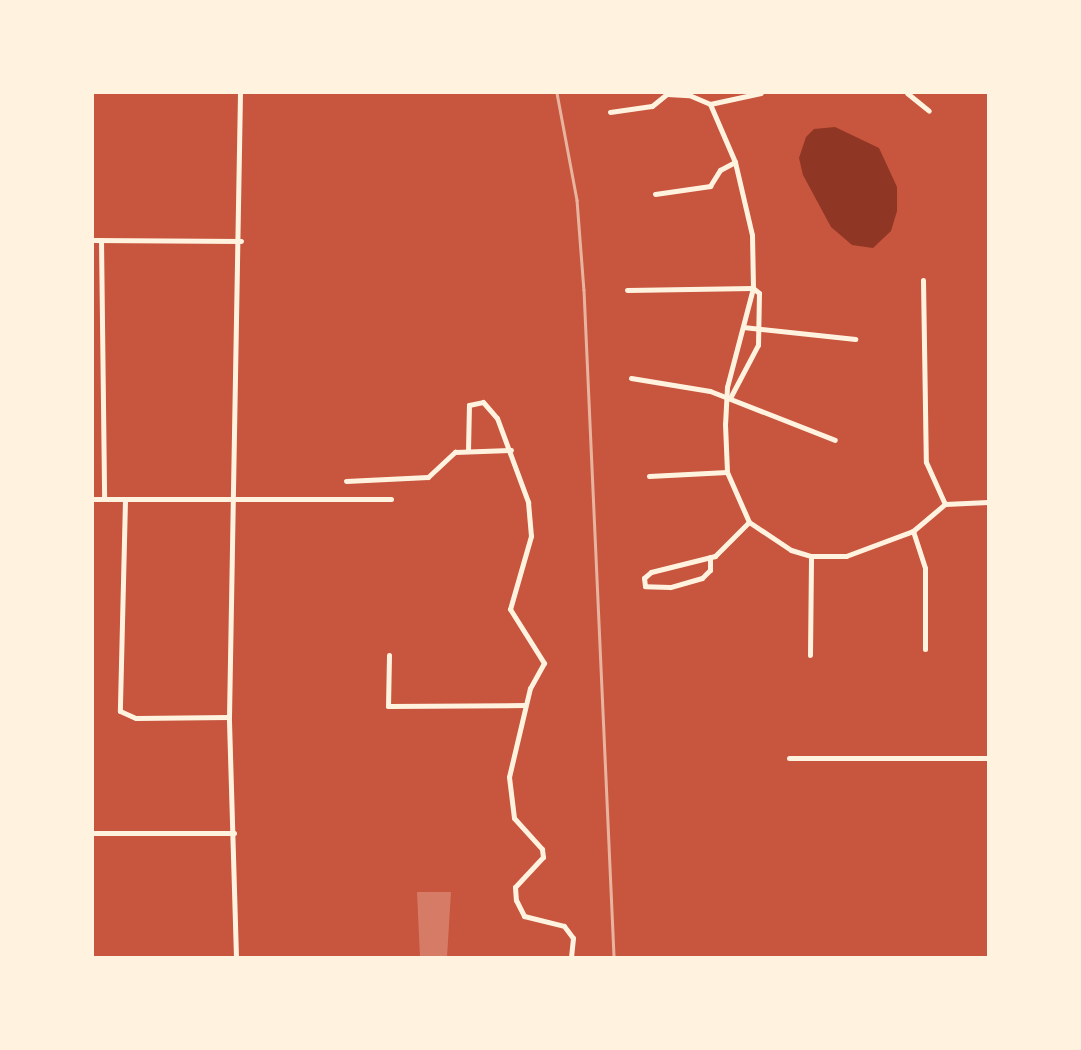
<!DOCTYPE html>
<html>
<head>
<meta charset="utf-8">
<style>
  body { margin:0 }
  #map { position:relative; width:1081px; height:1050px; overflow:hidden; background:#c8553d; font-family:"Asap Condensed",sans-serif }
  div>[style] { position:absolute }
  .water>* { inset:0; background:#8f3625 }
  .building>* { inset:0; background:#d67c66 }
  .minor>* { height:5px; margin:-2.5px; padding:0 2.5px; transform-origin:2.5px; border-radius:2.5px; background:#fff3e0 }
  .rail>* { height:2.5px; margin:-1.25px; padding:0 1.25px; transform-origin:1.25px; border-radius:1.25px; background:#e9b49f }
  span { translate:-50% -50%; white-space:nowrap; text-align:center; line-height:1.15; -webkit-text-stroke:6px #fff3e0; paint-order:stroke }
  .frame { position:absolute; inset:0; border:94px solid #fff3e0; pointer-events:none }
</style>
</head>
<body>
<div id="map">
  <div class="water">
    <i style="clip-path:polygon(835px 127px,879px 148px,897px 187px,897px 211px,891px 231px,873px 248px,852px 245px,831px 227px,803px 175px,799px 158px,806px 137px,814px 129px)"></i>
  </div>
  <div class="building">
    <i style="clip-path:polygon(417px 892px,451px 892px,447px 957px,420px 957px)"></i>
  </div>
  <div class="minor">
    <i style="left:907px;top:93px;width:28px;rotate:39deg"></i>
    <i style="left:710px;top:104px;width:63px;rotate:66.7deg"></i>
    <i style="left:735px;top:162px;width:75px;rotate:76.9deg"></i>
    <i style="left:752px;top:235px;width:53px;rotate:88.9deg"></i>
    <i style="left:753px;top:288px;width:102px;rotate:104.7deg"></i>
    <i style="left:727px;top:387px;width:37px;rotate:93deg"></i>
    <i style="left:725px;top:424px;width:48px;rotate:87.6deg"></i>
    <i style="left:727px;top:472px;width:55px;rotate:66.3deg"></i>
    <i style="left:749px;top:522px;width:50px;rotate:33.7deg"></i>
    <i style="left:791px;top:550px;width:21px;rotate:17deg"></i>
    <i style="left:811px;top:556px;width:35px"></i>
    <i style="left:846px;top:556px;width:72px;rotate:-20.5deg"></i>
    <i style="left:913px;top:531px;width:42px;rotate:-40.2deg"></i>
    <i style="left:945px;top:504px;width:43px;rotate:-2.7deg"></i>
    <i style="left:710px;top:104px;width:52px;rotate:-12.2deg"></i>
    <i style="left:610px;top:112px;width:42px;rotate:-8.1deg"></i>
    <i style="left:652px;top:106px;width:19px;rotate:-39deg"></i>
    <i style="left:667px;top:94px;width:22px;rotate:3deg"></i>
    <i style="left:689px;top:95px;width:23px;rotate:23deg"></i>
    <i style="left:655px;top:194px;width:56px;rotate:-8.3deg"></i>
    <i style="left:710px;top:186px;width:19px;rotate:-58deg"></i>
    <i style="left:720px;top:170px;width:17px;rotate:-28deg"></i>
    <i style="left:93px;top:240px;width:148px;rotate:0.4deg"></i>
    <i style="left:101px;top:240px;width:259px;rotate:89.3deg"></i>
    <i style="left:923px;top:280px;width:182px;rotate:89.1deg"></i>
    <i style="left:926px;top:462px;width:46px;rotate:65.7deg"></i>
    <i style="left:627px;top:290px;width:126px;rotate:-0.9deg"></i>
    <i style="left:743px;top:327px;width:113px;rotate:6.1deg"></i>
    <i style="left:631px;top:378px;width:80px;rotate:9.3deg"></i>
    <i style="left:710px;top:391px;width:134px;rotate:21.4deg"></i>
    <i style="left:730px;top:398px;width:60px;rotate:-62.2deg"></i>
    <i style="left:758px;top:345px;width:52px;rotate:-88.9deg"></i>
    <i style="left:759px;top:293px;width:8px;rotate:-140deg"></i>
    <i style="left:468px;top:451px;width:46px;rotate:-88.8deg"></i>
    <i style="left:469px;top:405px;width:14px;rotate:-12deg"></i>
    <i style="left:483px;top:402px;width:21px;rotate:49deg"></i>
    <i style="left:497px;top:418px;width:90px;rotate:69.7deg"></i>
    <i style="left:528px;top:502px;width:34px;rotate:85deg"></i>
    <i style="left:531px;top:536px;width:76px;rotate:106deg"></i>
    <i style="left:510px;top:609px;width:64px;rotate:57.8deg"></i>
    <i style="left:544px;top:663px;width:29px;rotate:119deg"></i>
    <i style="left:530px;top:688px;width:91px;rotate:103.3deg"></i>
    <i style="left:509px;top:777px;width:41px;rotate:83deg"></i>
    <i style="left:514px;top:818px;width:42px;rotate:47.9deg"></i>
    <i style="left:542px;top:849px;width:8px;rotate:83deg"></i>
    <i style="left:543px;top:857px;width:41px;rotate:133deg"></i>
    <i style="left:515px;top:887px;width:13px;rotate:86deg"></i>
    <i style="left:516px;top:900px;width:18px;rotate:63deg"></i>
    <i style="left:524px;top:916px;width:41px;rotate:14deg"></i>
    <i style="left:564px;top:926px;width:15px;rotate:53deg"></i>
    <i style="left:573px;top:938px;width:19px;rotate:96deg"></i>
    <i style="left:649px;top:476px;width:78px;rotate:-2.9deg"></i>
    <i style="left:346px;top:481px;width:82px;rotate:-2.8deg"></i>
    <i style="left:428px;top:477px;width:37px;rotate:-43deg"></i>
    <i style="left:455px;top:452px;width:56px;rotate:-2deg"></i>
    <i style="left:93px;top:499px;width:298px"></i>
    <i style="left:125px;top:500px;width:211px;rotate:91.4deg"></i>
    <i style="left:120px;top:711px;width:17px;rotate:24deg"></i>
    <i style="left:136px;top:718px;width:93px;rotate:-0.6deg"></i>
    <i style="left:913px;top:531px;width:39px;rotate:72deg"></i>
    <i style="left:925px;top:568px;width:81px;rotate:90deg"></i>
    <i style="left:710px;top:557px;width:13px;rotate:90deg"></i>
    <i style="left:710px;top:570px;width:11px;rotate:135deg"></i>
    <i style="left:702px;top:578px;width:33px;rotate:164deg"></i>
    <i style="left:670px;top:587px;width:25px;rotate:-178deg"></i>
    <i style="left:645px;top:586px;width:8px;rotate:-97deg"></i>
    <i style="left:644px;top:578px;width:9px;rotate:-41deg"></i>
    <i style="left:651px;top:572px;width:66px;rotate:-14deg"></i>
    <i style="left:715px;top:556px;width:48px;rotate:-45deg"></i>
    <i style="left:389px;top:655px;width:51px;rotate:91.1deg"></i>
    <i style="left:388px;top:706px;width:137px;rotate:-0.4deg"></i>
    <i style="left:810px;top:655px;width:99px;rotate:-89.4deg"></i>
    <i style="left:789px;top:758px;width:199px"></i>
    <i style="left:93px;top:833px;width:141px"></i>
    <i style="left:236px;top:957px;width:240px;rotate:-91.7deg"></i>
    <i style="left:229px;top:717px;width:624px;rotate:-88.99deg"></i>
  </div>
  <div class="rail">
    <i style="left:557px;top:93px;width:109px;rotate:79.4deg"></i>
    <i style="left:577px;top:200px;width:90px;rotate:85.6deg"></i>
    <i style="left:584px;top:290px;width:668px;rotate:87.42deg"></i>
  </div>
  <div class="frame"></div>
</div>
</body>
</html>
